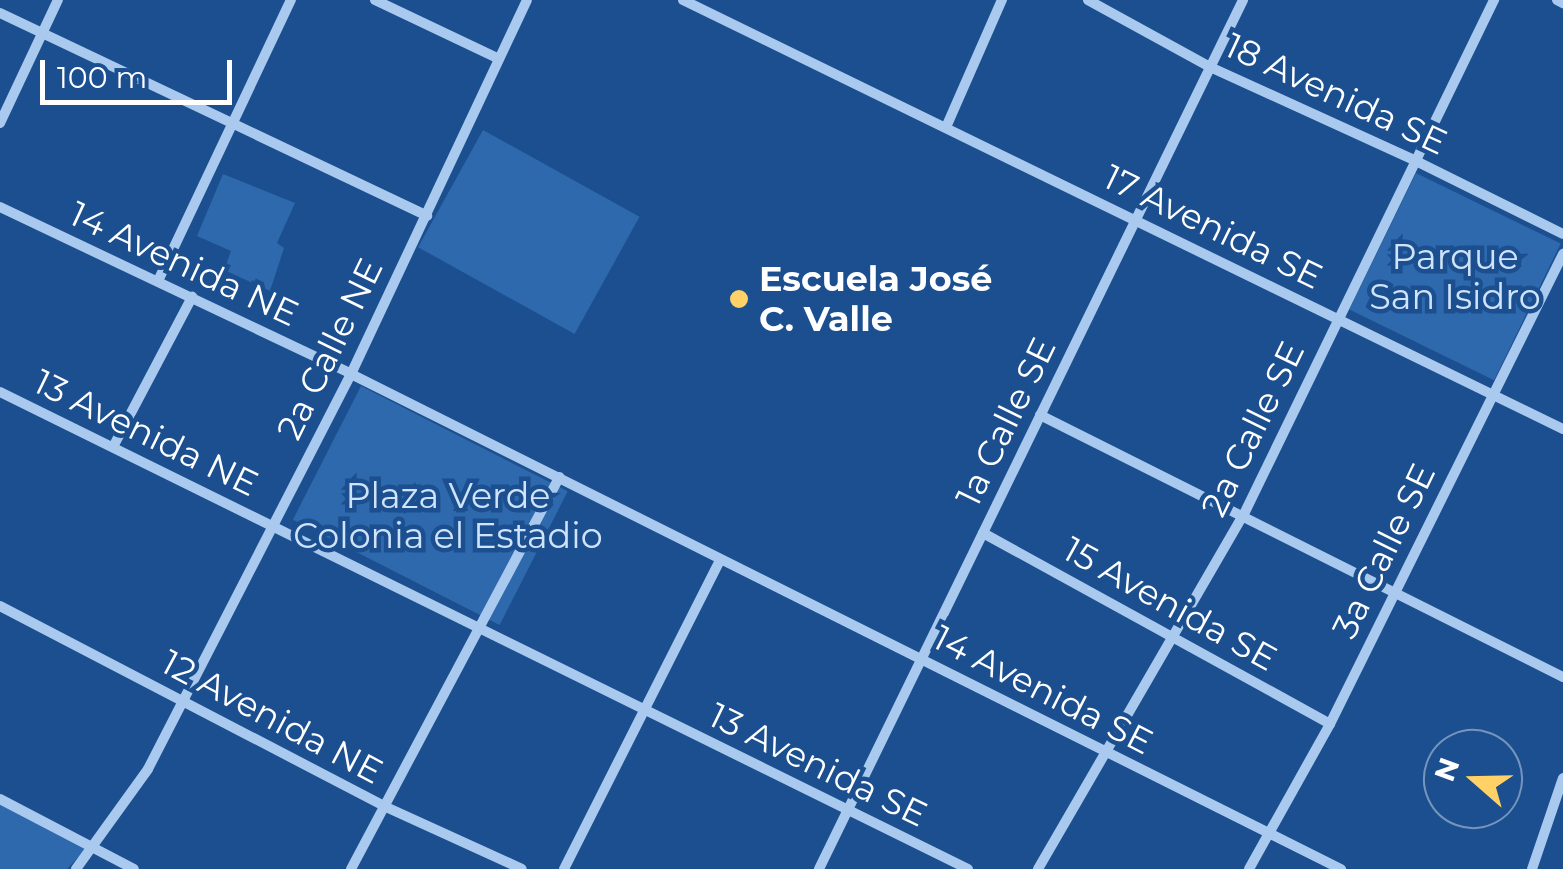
<!DOCTYPE html>
<html>
<head>
<meta charset="utf-8">
<style>
  body { margin:0 }
  #map { position:relative; width:1563px; height:869px; overflow:hidden; background:#1b4f8f; font-family:Montserrat,sans-serif }
  div>[style] { position:absolute }
  .green>* { inset:0; background:#2e69ad; transform-origin:0 0 }
  .minor>* { height:10px; margin:-5px; padding:0 5px; transform-origin:5px; border-radius:5px; background:#a9c9ee }
  .dots>* { width:28px; height:28px; translate:-50% -50%; box-sizing:border-box; border:5px solid #1b4f8f; border-radius:50% }
  span { translate:-50% -50%; white-space:nowrap; text-align:center; line-height:1.15; -webkit-text-stroke:9px #1b4f8f; paint-order:stroke }
  .street-label { font-size:35px; color:#fff }
  .park-label { font-size:35px; color:#cfe3fa }
  .poi-label { font-size:35px; color:#fff; font-weight:700 }
  .left { translate:0 -50%; text-align:left }
  .north { position:absolute; left:1423px; top:729px; width:100px; height:100px; box-sizing:border-box; background:#1b4f8f; border:2px solid #7695bc; border-radius:50%; rotate:290deg; font-size:28px; font-weight:700; line-height:40px; text-align:center; color:#fff }
  .north::after { content:''; display:block; margin:auto; width:35px; height:45px; background:#ffd166; clip-path:polygon(50% 0,100% 100%,50% 72%,0 100%) }
  .scale { position:absolute; left:40px; top:60px; width:192px; height:45px; box-sizing:border-box; border:5px solid #fff; border-top:0; padding-left:12px; font-size:30px; line-height:35px; white-space:nowrap; color:#fff; -webkit-text-stroke:8px #1b4f8f; paint-order:stroke }
</style>
</head>
<body>
<div id="map">
  <div class="green">
    <i style="left:483px;top:130px;width:179px;height:134px;rotate:29deg"></i>
    <i style="left:1416px;top:173px;width:161px;height:152px;rotate:26deg"></i>
    <i style="clip-path:polygon(223px 174px,295px 203px,277px 243px,284px 248px,270px 291px,224px 270px,231px 251px,197px 236px)"></i>
    <i style="left:361px;top:386px;width:232px;height:150px;rotate:27deg"></i>
    <i style="clip-path:polygon(0 801px,89px 846px,67px 869px,0 869px)"></i>
  </div>
  <div class="minor">
    <i style="left:375px;top:0;width:137px;rotate:25.4deg"></i>
    <i style="left:683px;top:0;width:979px;rotate:25.99deg"></i>
    <i style="left:1088px;top:0;width:139px;rotate:28.8deg"></i>
    <i style="left:1210px;top:67px;width:224px;rotate:24.5deg"></i>
    <i style="left:1414px;top:160px;width:166px;rotate:26.4deg"></i>
    <i style="left:1557px;top:0;width:7px;rotate:27deg"></i>
    <i style="left:0;top:13px;width:473px;rotate:25.4deg"></i>
    <i style="left:0;top:123px;width:136px;rotate:-64.8deg"></i>
    <i style="left:947px;top:125px;width:137px;rotate:-66.3deg"></i>
    <i style="left:0;top:207px;width:389px;rotate:25.4deg"></i>
    <i style="left:351px;top:374px;width:1107px;rotate:26.57deg"></i>
    <i style="left:158px;top:281px;width:311px;rotate:-64.7deg"></i>
    <i style="left:0;top:392px;width:1079px;rotate:26.23deg"></i>
    <i style="left:1040px;top:415px;width:585px;rotate:26.61deg"></i>
    <i style="left:113px;top:447px;width:170px;rotate:-62.2deg"></i>
    <i style="left:983px;top:533px;width:396px;rotate:28.8deg"></i>
    <i style="left:0;top:606px;width:435px;rotate:27.5deg"></i>
    <i style="left:386px;top:807px;width:149px;rotate:24.5deg"></i>
    <i style="left:0;top:799px;width:151px;rotate:27.6deg"></i>
    <i style="left:76px;top:869px;width:123px;rotate:-54.2deg"></i>
    <i style="left:148px;top:769px;width:444px;rotate:-62.8deg"></i>
    <i style="left:351px;top:374px;width:413px;rotate:-64.8deg"></i>
    <i style="left:351px;top:869px;width:444px;rotate:-62deg"></i>
    <i style="left:564px;top:869px;width:346px;rotate:-63.2deg"></i>
    <i style="left:819px;top:869px;width:967px;rotate:-63.99deg"></i>
    <i style="left:1038px;top:869px;width:410px;rotate:-59.9deg"></i>
    <i style="left:1244px;top:514px;width:572px;rotate:-64.06deg"></i>
    <i style="left:1249px;top:869px;width:166px;rotate:-60.8deg"></i>
    <i style="left:1330px;top:724px;width:525px;rotate:-63.63deg"></i>
    <i style="left:1532px;top:869px;width:96px;rotate:-71.2deg"></i>
  </div>
  <div class="dots">
    <i style="left:739px;top:299px;background:#ffd166"></i>
  </div>
  <div class="street-label">
    <span style="left:1336px;top:94px;rotate:25deg">18 Avenida SE</span>
    <span style="left:1213px;top:227px;rotate:26deg">17 Avenida SE</span>
    <span style="left:184px;top:264px;rotate:25deg">14 Avenida NE</span>
    <span style="left:330px;top:349px;rotate:-64deg">2a Calle NE</span>
    <span style="left:1006px;top:422px;rotate:-64deg">1a Calle SE</span>
    <span style="left:1253px;top:429px;rotate:-64deg">2a Calle SE</span>
    <span style="left:146px;top:433px;rotate:26deg">13 Avenida NE</span>
    <span style="left:1384px;top:551px;rotate:-64deg">3a Calle SE</span>
    <span style="left:1170px;top:604px;rotate:29deg">15 Avenida SE</span>
    <span style="left:1043px;top:690px;rotate:27deg">14 Avenida SE</span>
    <span style="left:272px;top:717px;rotate:28deg">12 Avenida NE</span>
    <span style="left:818px;top:765px;rotate:26deg">13 Avenida SE</span>
  </div>
  <div class="park-label">
    <span style="left:1455px;top:277px">Parque<br>San Isidro</span>
    <span style="left:448px;top:516px">Plaza Verde<br>Colonia el Estadio</span>
  </div>
  <div class="poi-label">
    <span class="left" style="left:759px;top:299px">Escuela José<br>C. Valle</span>
  </div>
  <div class="north">N</div>
  <div class="scale">100 m</div>
</div>
</body>
</html>
